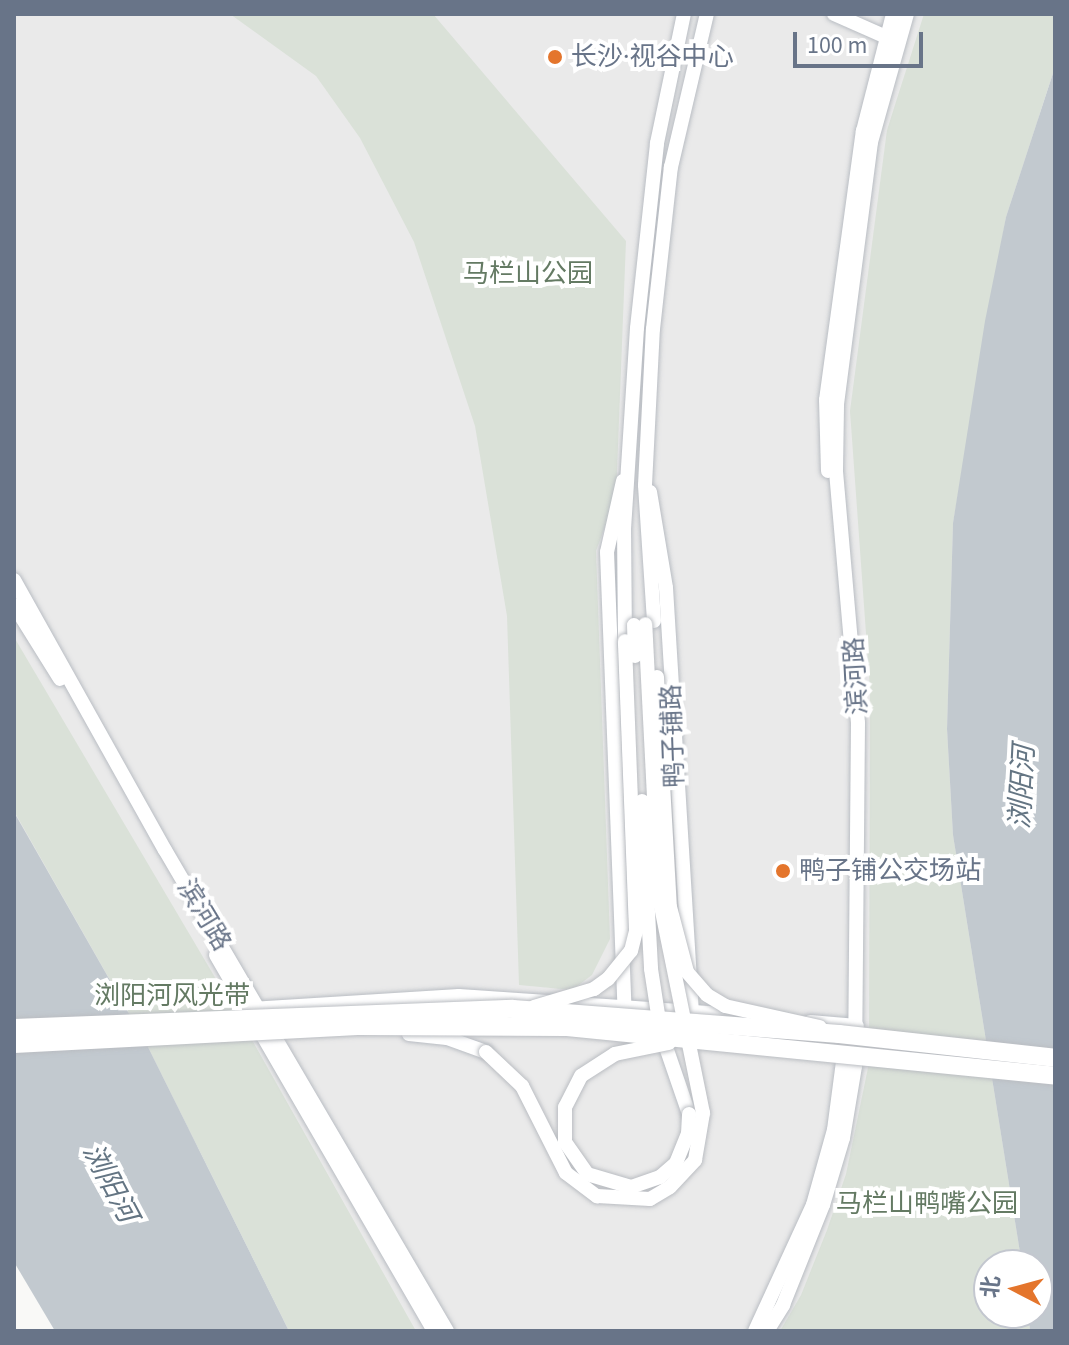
<!DOCTYPE html>
<html>
<head>
<meta charset="utf-8">
<style>
  body { margin:0 }
  #map { position:relative; width:1069px; height:1345px; overflow:hidden; background:#f9f9f7; font-family:"Source Sans 3","Noto Sans SC",sans-serif }
  div>[style] { position:absolute }
  .built>* { inset:0; background:#eaeaea }
  .green>* { inset:0; background:#dae1d8 }
  .water>* { inset:0; background:#c2c9cf }
  .roads { filter:drop-shadow(0 0 2px #b9bdc3) drop-shadow(0 0 2px #b9bdc3) }
  .secondary>* { height:14px; margin:-7px; padding:0 7px; transform-origin:7px; border-radius:7px; background:#fff }
  .primary>* { height:14px; margin:-7px; padding:0 7px; transform-origin:7px; border-radius:7px; background:#fff }
  .bridges { filter:drop-shadow(0 0 2px #babdc2) drop-shadow(0 0 2px #babdc2) }
  .primary-bridge>* { height:14px; margin:-7px; padding:0 7px; transform-origin:7px; border-radius:7px; background:#fff }
  .highway-bridge>* { height:18px; margin:-9px; padding:0 9px; transform-origin:9px; border-radius:9px; background:#fff }
  .dots>* { width:22px; height:22px; translate:-50% -50%; box-sizing:border-box; border:4px solid #fff; border-radius:50% }
  span { translate:-50% -50%; white-space:nowrap; text-align:center; line-height:1.15; -webkit-text-stroke:8px #fff; paint-order:stroke }
  .poi-label { font-size:26px; color:#687488 }
  .left { translate:0 -50%; text-align:left }
  .park-label { font-size:26px; color:#647a63 }
  .street-label { font-size:26px; color:#687488 }
  .water-label { font-size:28px; color:#647583; font-style:italic }
  .frame { position:absolute; inset:0; border:16px solid #687488; pointer-events:none }
  .north { position:absolute; left:973px; top:1249px; width:80px; height:80px; box-sizing:border-box; background:#fff; border:2px solid #c3c7cf; border-radius:50%; rotate:276deg; font-size:22px; font-weight:700; line-height:32px; text-align:center; color:#687488 }
  .north::after { content:''; display:block; margin:auto; width:28px; height:36px; background:#e4752c; clip-path:polygon(50% 0,100% 100%,50% 72%,0 100%) }
  .scale { position:absolute; left:793px; top:32px; width:130px; height:36px; box-sizing:border-box; border:4px solid #687488; border-top:0; padding-left:10px; font-size:24px; line-height:28px; white-space:nowrap; color:#687488; -webkit-text-stroke:6px #fff; paint-order:stroke }
</style>
</head>
<body>
<div id="map">
  <div class="built">
    <i style="clip-path:polygon(14px 14px,1055px 14px,1055px 67px,1040px 109px,947px 729px,1022px 1265px,989px 1265px,989px 1313px,1028px 1313px,1030px 1331px,289px 1331px,238px 1220px,14px 812px)"></i>
  </div>
  <div class="green">
    <i style="clip-path:polygon(230px 14px,433px 14px,626px 241px,616px 497px,596px 551px,610px 939px,592px 975px,572px 990px,519px 985px,507px 616px,475px 426px,414px 242px,360px 138px,316px 76px)"></i>
    <i style="clip-path:polygon(924px 14px,1055px 14px,1055px 67px,1006px 217px,953px 523px,947px 729px,953px 835px,1022px 1265px,989px 1265px,989px 1313px,1028px 1313px,1030px 1331px,780px 1331px,801px 1295px,827px 1230px,846px 1174px,869px 1063px,870px 689px,850px 411px,887px 130px)"></i>
    <i style="clip-path:polygon(14px 637px,252px 1040px,416px 1331px,289px 1331px,148px 1047px,14px 811px)"></i>
  </div>
  <div class="water">
    <i style="clip-path:polygon(1055px 67px,1055px 1331px,1030px 1331px,1028px 1313px,1037px 1313px,1037px 1265px,1022px 1265px,953px 835px,947px 729px,953px 523px,985px 321px,1006px 217px)"></i>
    <i style="clip-path:polygon(14px 812px,148px 1047px,289px 1331px,55px 1331px,14px 1262px)"></i>
  </div>
  <div class="roads">
    <div class="secondary">
      <i style="left:834px;top:14px;width:64px;rotate:23.8deg"></i>
      <i style="left:828px;top:471px;width:71px;rotate:-91.6deg"></i>
      <i style="left:826px;top:400px;width:272px;rotate:-82.2deg"></i>
      <i style="left:863px;top:131px;width:121px;rotate:-75.6deg"></i>
      <i style="left:623px;top:481px;width:73px;rotate:102.7deg"></i>
      <i style="left:607px;top:552px;width:452px;rotate:87.8deg"></i>
      <i style="left:650px;top:492px;width:97px;rotate:80.5deg"></i>
      <i style="left:666px;top:588px;width:423px;rotate:86.5deg"></i>
      <i style="left:14px;top:580px;width:309px;rotate:60.8deg"></i>
      <i style="left:165px;top:850px;width:558px;rotate:59.62deg"></i>
      <i style="left:14px;top:605px;width:87px;rotate:58.1deg"></i>
      <i style="left:216px;top:955px;width:435px;rotate:59.9deg"></i>
      <i style="left:251px;top:1009px;width:208px;rotate:-3.6deg"></i>
      <i style="left:459px;top:996px;width:283px;rotate:3.9deg"></i>
      <i style="left:810px;top:1022px;width:47px;rotate:4.9deg"></i>
      <i style="left:766px;top:1037px;width:87px;rotate:5.9deg"></i>
      <i style="left:755px;top:1331px;width:139px;rotate:-65.3deg"></i>
      <i style="left:813px;top:1205px;width:78px;rotate:-74.4deg"></i>
      <i style="left:834px;top:1130px;width:85px;rotate:-82.5deg"></i>
      <i style="left:767px;top:1331px;width:31px;rotate:-58deg"></i>
      <i style="left:783px;top:1305px;width:108px;rotate:-68.2deg"></i>
      <i style="left:823px;top:1205px;width:70px;rotate:-73.4deg"></i>
      <i style="left:843px;top:1138px;width:73px;rotate:-80.5deg"></i>
      <i style="left:855px;top:1066px;width:343px;rotate:-89.5deg"></i>
      <i style="left:858px;top:723px;width:254px;rotate:-95deg"></i>
      <i style="left:836px;top:470px;width:66px;rotate:-89.1deg"></i>
      <i style="left:837px;top:404px;width:264px;rotate:-82.6deg"></i>
      <i style="left:871px;top:142px;width:133px;rotate:-74.3deg"></i>
    </div>
    <div class="primary">
      <i style="left:654px;top:621px;width:136px;rotate:-93.8deg"></i>
      <i style="left:645px;top:485px;width:156px;rotate:-87.1deg"></i>
      <i style="left:653px;top:329px;width:163px;rotate:-83.7deg"></i>
      <i style="left:671px;top:167px;width:157px;rotate:-76.8deg"></i>
      <i style="left:625px;top:641px;width:112px;rotate:-90.5deg"></i>
      <i style="left:624px;top:529px;width:201px;rotate:-86.3deg"></i>
      <i style="left:637px;top:328px;width:186px;rotate:-83.8deg"></i>
      <i style="left:657px;top:143px;width:132px;rotate:-78.2deg"></i>
      <i style="left:409px;top:1034px;width:38px;rotate:6deg"></i>
      <i style="left:447px;top:1038px;width:41px;rotate:19.7deg"></i>
      <i style="left:667px;top:1050px;width:68px;rotate:71deg"></i>
    </div>
  </div>
  <div class="bridges">
    <div class="primary-bridge">
      <i style="left:634px;top:625px;width:31px;rotate:88deg"></i>
      <i style="left:657px;top:677px;width:230px;rotate:86.8deg"></i>
      <i style="left:670px;top:907px;width:67px;rotate:75.3deg"></i>
      <i style="left:687px;top:972px;width:30px;rotate:49deg"></i>
      <i style="left:707px;top:995px;width:21px;rotate:31deg"></i>
      <i style="left:725px;top:1006px;width:97px;rotate:12.5deg"></i>
      <i style="left:642px;top:801px;width:168px;rotate:86.9deg"></i>
      <i style="left:651px;top:969px;width:59px;rotate:81.2deg"></i>
      <i style="left:534px;top:1007px;width:63px;rotate:-16.7deg"></i>
      <i style="left:594px;top:989px;width:17px;rotate:-36deg"></i>
      <i style="left:608px;top:979px;width:36px;rotate:-51deg"></i>
      <i style="left:631px;top:951px;width:21px;rotate:-76deg"></i>
      <i style="left:636px;top:931px;width:290px;rotate:-92.2deg"></i>
      <i style="left:669px;top:1043px;width:55px;rotate:168.5deg"></i>
      <i style="left:615px;top:1054px;width:40px;rotate:147.1deg"></i>
      <i style="left:581px;top:1076px;width:35px;rotate:117deg"></i>
      <i style="left:565px;top:1107px;width:35px;rotate:90deg"></i>
      <i style="left:565px;top:1142px;width:39px;rotate:55deg"></i>
      <i style="left:587px;top:1174px;width:46px;rotate:16.5deg"></i>
      <i style="left:631px;top:1187px;width:31px;rotate:-19deg"></i>
      <i style="left:660px;top:1177px;width:21px;rotate:-41deg"></i>
      <i style="left:676px;top:1163px;width:31px;rotate:-68deg"></i>
      <i style="left:688px;top:1134px;width:20px;rotate:-87deg"></i>
      <i style="left:486px;top:1052px;width:50px;rotate:43.4deg"></i>
      <i style="left:522px;top:1086px;width:97px;rotate:63.2deg"></i>
      <i style="left:566px;top:1173px;width:39px;rotate:37deg"></i>
      <i style="left:597px;top:1196px;width:53px;rotate:3.2deg"></i>
      <i style="left:650px;top:1199px;width:23px;rotate:-31deg"></i>
      <i style="left:670px;top:1187px;width:37px;rotate:-47deg"></i>
      <i style="left:695px;top:1160px;width:48px;rotate:-80.3deg"></i>
      <i style="left:703px;top:1113px;width:221px;rotate:-101.5deg"></i>
      <i style="left:659px;top:896px;width:272px;rotate:-92.9deg"></i>
    </div>
    <div class="highway-bridge">
      <i style="left:14px;top:1028px;width:499px;rotate:-2.2deg"></i>
      <i style="left:513px;top:1009px;width:327px;rotate:4.4deg"></i>
      <i style="left:839px;top:1034px;width:217px;rotate:6.3deg"></i>
      <i style="left:14px;top:1044px;width:344px;rotate:-3deg"></i>
      <i style="left:358px;top:1026px;width:209px;rotate:0.3deg"></i>
      <i style="left:567px;top:1027px;width:490px;rotate:5.7deg"></i>
    </div>
  </div>
  <div class="dots">
    <i style="left:555px;top:57px;background:#e4752c"></i>
    <i style="left:783px;top:871px;background:#e4752c"></i>
  </div>
  <div class="poi-label">
    <span class="left" style="left:571px;top:57px">长沙·视谷中心</span>
    <span class="left" style="left:799px;top:871px">鸭子铺公交场站</span>
  </div>
  <div class="park-label">
    <span style="left:528px;top:274px">马栏山公园</span>
    <span style="left:172px;top:996px">浏阳河风光带</span>
    <span style="left:927px;top:1204px">马栏山鸭嘴公园</span>
  </div>
  <div class="street-label">
    <span style="left:856px;top:676px;rotate:-93deg">滨河路</span>
    <span style="left:673px;top:736px;rotate:-92deg">鸭子铺路</span>
    <span style="left:204px;top:915px;rotate:59deg">滨河路</span>
  </div>
  <div class="water-label">
    <span style="left:1022px;top:787px;rotate:-87deg">浏阳河</span>
    <span style="left:110px;top:1183px;rotate:62deg">浏阳河</span>
  </div>
  <div class="frame"></div>
  <div class="north">北</div>
  <div class="scale">100 m</div>
</div>
</body>
</html>
